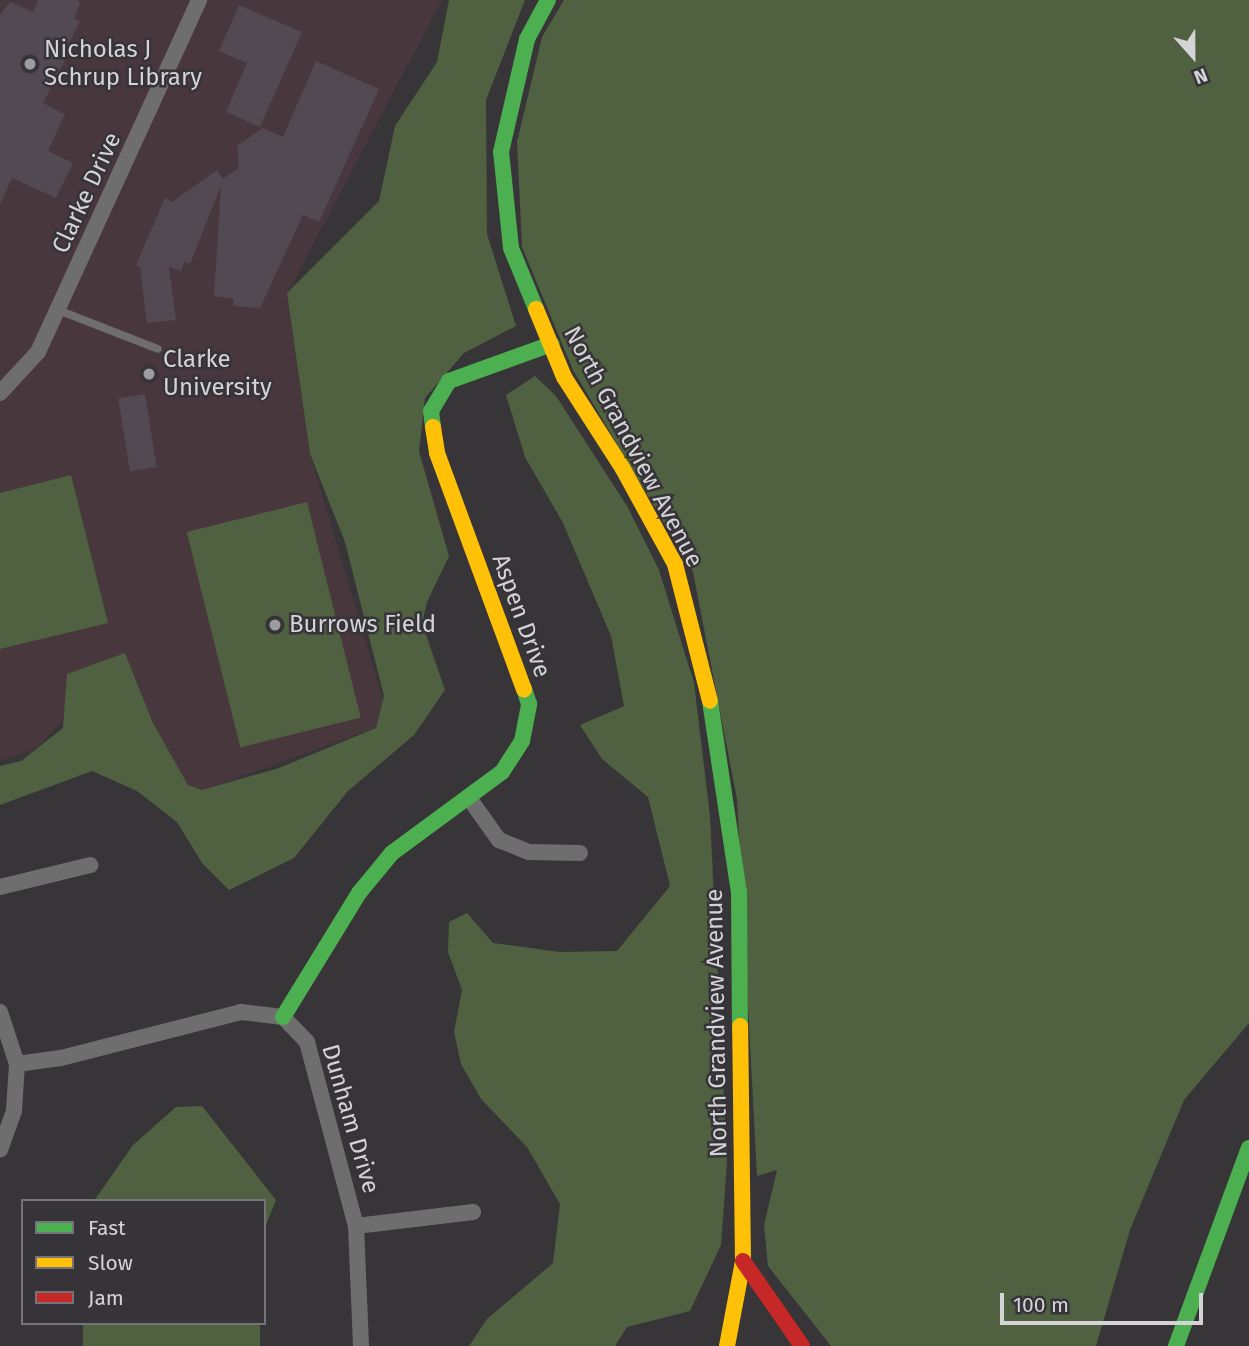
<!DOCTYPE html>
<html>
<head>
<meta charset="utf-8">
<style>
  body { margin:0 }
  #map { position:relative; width:1249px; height:1346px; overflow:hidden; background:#373538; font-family:"Fira Sans",sans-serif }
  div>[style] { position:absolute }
  .education>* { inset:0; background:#48373d }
  .green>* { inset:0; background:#4f6141; transform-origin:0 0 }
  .building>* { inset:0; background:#534953; transform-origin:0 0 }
  .lane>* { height:8px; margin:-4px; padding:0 4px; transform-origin:4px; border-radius:4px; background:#6f6e6e }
  .street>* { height:16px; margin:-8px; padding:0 8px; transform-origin:8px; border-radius:8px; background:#6f6e6e }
  .fast>* { height:16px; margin:-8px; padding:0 8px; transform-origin:8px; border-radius:8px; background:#4caf50 }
  .slow>* { height:16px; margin:-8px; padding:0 8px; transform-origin:8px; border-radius:8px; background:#ffc107 }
  .jam>* { height:16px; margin:-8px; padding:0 8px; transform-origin:8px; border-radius:8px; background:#c62828 }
  .dots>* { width:19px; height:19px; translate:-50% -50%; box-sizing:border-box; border:4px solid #373439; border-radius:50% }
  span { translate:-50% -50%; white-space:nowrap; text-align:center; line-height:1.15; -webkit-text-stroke:5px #373439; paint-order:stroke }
  .poi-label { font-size:24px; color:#d4d3d6 }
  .left { translate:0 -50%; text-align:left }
  .street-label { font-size:24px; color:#d4d3d6 }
  .legend { position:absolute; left:21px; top:1199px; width:245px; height:126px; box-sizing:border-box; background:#373439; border:2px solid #767478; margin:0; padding:9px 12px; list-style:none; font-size:21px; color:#d4d3d6 }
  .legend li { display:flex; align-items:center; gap:14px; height:35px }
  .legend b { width:35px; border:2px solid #767478 }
  .north { position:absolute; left:1158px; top:21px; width:70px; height:70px; -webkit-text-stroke:5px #373439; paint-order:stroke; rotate:159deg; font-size:19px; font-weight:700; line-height:28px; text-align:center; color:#d4d3d6 }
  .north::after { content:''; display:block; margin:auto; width:24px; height:32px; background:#d4d3d6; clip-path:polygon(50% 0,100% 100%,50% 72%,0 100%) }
  .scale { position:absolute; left:1000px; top:1293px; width:203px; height:32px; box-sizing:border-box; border:4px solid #d4d3d6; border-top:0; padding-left:9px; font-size:21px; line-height:24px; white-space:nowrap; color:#d4d3d6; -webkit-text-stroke:5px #373439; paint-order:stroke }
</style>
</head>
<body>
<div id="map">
  <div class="education">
    <i style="clip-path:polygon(0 0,442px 0,287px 294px,310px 454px,390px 723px,203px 790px,188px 785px,153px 723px,125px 653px,37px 748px,0 761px)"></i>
  </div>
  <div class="green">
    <i style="clip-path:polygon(449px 0,525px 0,486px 100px,487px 234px,516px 326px,464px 353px,425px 398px,419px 451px,449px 556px,427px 602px,422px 623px,445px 690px,414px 735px,348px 791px,294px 858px,229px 890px,202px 863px,177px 822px,137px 791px,92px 771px,0 805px,0 766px,21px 761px,63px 728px,67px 674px,125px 653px,153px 723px,188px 785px,202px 790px,279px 768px,376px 728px,384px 696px,345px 542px,310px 454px,287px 293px,379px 201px,395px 126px,437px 62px)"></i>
    <i style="clip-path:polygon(564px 0,1249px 0,1249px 1023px,1184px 1100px,1130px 1230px,1096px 1346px,831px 1346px,768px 1266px,764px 1225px,777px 1170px,757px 1176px,737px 799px,693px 572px,573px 370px,522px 247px,517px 142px,542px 37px)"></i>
    <i style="clip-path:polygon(535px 376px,556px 396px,627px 506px,659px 570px,694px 683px,710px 816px,727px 1162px,721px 1245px,690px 1311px,627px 1327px,615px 1346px,469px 1346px,487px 1319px,553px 1263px,560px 1204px,527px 1147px,481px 1099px,461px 1064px,454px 1032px,462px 990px,448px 952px,449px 922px,467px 913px,493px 943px,560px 952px,617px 951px,670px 886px,648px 797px,602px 759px,580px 725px,624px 706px,611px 636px,563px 523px,525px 457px,506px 395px)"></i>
    <i style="clip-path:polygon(71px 475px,108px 623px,0 649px,0 493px)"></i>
    <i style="left:307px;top:502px;width:222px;height:124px;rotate:76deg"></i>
    <i style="clip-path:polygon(202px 1106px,276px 1200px,264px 1230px,264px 1201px,94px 1201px,133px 1145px,176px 1107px)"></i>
    <i style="left:83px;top:1323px;width:177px;height:27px"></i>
  </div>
  <div class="building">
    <i style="clip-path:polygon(38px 0,77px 0,80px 4px,74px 18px,80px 21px,61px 59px,65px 60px,43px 103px,65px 114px,48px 151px,73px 163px,56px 198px,12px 178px,0 204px,0 15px,10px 2px,33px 12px)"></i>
    <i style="clip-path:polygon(239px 5px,302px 32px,260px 127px,226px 112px,247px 63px,219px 51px)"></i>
    <i style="clip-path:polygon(316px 61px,379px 89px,319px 222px,303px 215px,260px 308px,233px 306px,234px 299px,214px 296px,221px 186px,190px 264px,184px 262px,181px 271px,169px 267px,176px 320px,147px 323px,140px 267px,136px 265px,165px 198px,172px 202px,217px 170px,223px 179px,239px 168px,237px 146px,263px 128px,283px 137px)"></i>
    <i style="left:145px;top:394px;width:74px;height:27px;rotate:81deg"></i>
  </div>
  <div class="lane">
    <i style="left:58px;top:310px;width:107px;rotate:21.3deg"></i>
  </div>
  <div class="street">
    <i style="left:0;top:393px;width:56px;rotate:-47.2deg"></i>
    <i style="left:38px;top:352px;width:387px;rotate:-65.4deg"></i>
    <i style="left:469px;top:798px;width:52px;rotate:54.5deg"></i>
    <i style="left:499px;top:840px;width:32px;rotate:22deg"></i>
    <i style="left:529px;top:852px;width:51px;rotate:1.1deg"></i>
    <i style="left:0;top:887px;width:93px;rotate:-13.7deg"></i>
    <i style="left:0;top:1012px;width:55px;rotate:71.9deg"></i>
    <i style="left:17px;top:1064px;width:47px;rotate:93.7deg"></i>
    <i style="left:14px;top:1111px;width:41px;rotate:109.7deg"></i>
    <i style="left:17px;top:1064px;width:44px;rotate:-7.8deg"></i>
    <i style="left:61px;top:1058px;width:186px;rotate:-14.3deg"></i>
    <i style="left:241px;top:1012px;width:42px;rotate:6.8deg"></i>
    <i style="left:283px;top:1017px;width:35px;rotate:46deg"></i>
    <i style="left:307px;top:1042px;width:190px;rotate:75.1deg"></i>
    <i style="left:356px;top:1226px;width:120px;rotate:87.6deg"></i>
    <i style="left:356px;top:1226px;width:118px;rotate:-6.8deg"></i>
  </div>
  <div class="fast">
    <i style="left:536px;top:309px;width:66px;rotate:-112.3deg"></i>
    <i style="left:511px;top:248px;width:97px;rotate:-95.9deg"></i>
    <i style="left:501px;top:152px;width:116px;rotate:-77deg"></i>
    <i style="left:527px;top:39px;width:44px;rotate:-61.7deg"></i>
    <i style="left:433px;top:427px;width:16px;rotate:-97deg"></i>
    <i style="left:431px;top:411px;width:35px;rotate:-59deg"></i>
    <i style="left:449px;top:381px;width:109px;rotate:-19.9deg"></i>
    <i style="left:710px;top:701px;width:193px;rotate:81.4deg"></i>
    <i style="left:739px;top:892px;width:134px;rotate:89.6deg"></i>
    <i style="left:283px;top:1017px;width:145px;rotate:-58.5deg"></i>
    <i style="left:359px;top:893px;width:52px;rotate:-50.5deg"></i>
    <i style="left:392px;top:853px;width:137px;rotate:-36.4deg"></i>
    <i style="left:502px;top:772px;width:37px;rotate:-57deg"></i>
    <i style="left:522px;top:741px;width:38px;rotate:-79deg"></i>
    <i style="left:529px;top:704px;width:16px;rotate:-108deg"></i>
    <i style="left:1176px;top:1346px;width:211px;rotate:-69.8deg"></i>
  </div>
  <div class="slow">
    <i style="left:536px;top:309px;width:74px;rotate:67.6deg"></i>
    <i style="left:564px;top:377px;width:109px;rotate:57.3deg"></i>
    <i style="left:623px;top:469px;width:108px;rotate:61.3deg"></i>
    <i style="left:675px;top:564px;width:141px;rotate:75.7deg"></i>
    <i style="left:433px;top:427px;width:26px;rotate:81deg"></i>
    <i style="left:437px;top:453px;width:252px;rotate:69.8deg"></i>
    <i style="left:727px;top:1346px;width:86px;rotate:-79.3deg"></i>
    <i style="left:743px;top:1261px;width:235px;rotate:-90.7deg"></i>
  </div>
  <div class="jam">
    <i style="left:743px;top:1261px;width:103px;rotate:55.2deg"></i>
  </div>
  <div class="dots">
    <i style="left:30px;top:64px;background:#9d9c9f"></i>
    <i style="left:149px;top:374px;background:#9d9c9f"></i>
    <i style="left:275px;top:625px;background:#9d9c9f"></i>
  </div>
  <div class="poi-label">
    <span class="left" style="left:44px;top:64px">Nicholas J<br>Schrup Library</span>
    <span class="left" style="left:163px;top:374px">Clarke<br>University</span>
    <span class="left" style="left:289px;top:625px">Burrows Field</span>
  </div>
  <div class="street-label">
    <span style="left:87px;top:193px;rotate:-65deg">Clarke Drive</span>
    <span style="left:633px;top:447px;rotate:62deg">North Grandview Avenue</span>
    <span style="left:521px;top:616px;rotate:70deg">Aspen Drive</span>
    <span style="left:717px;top:1023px;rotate:-91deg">North Grandview Avenue</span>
    <span style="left:350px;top:1119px;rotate:74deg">Dunham Drive</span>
  </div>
  <ul class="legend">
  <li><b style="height:9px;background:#4caf50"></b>Fast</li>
  <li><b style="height:9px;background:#ffc107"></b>Slow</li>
  <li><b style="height:9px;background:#c62828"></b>Jam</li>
  </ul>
  <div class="north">N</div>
  <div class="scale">100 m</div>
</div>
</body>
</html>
